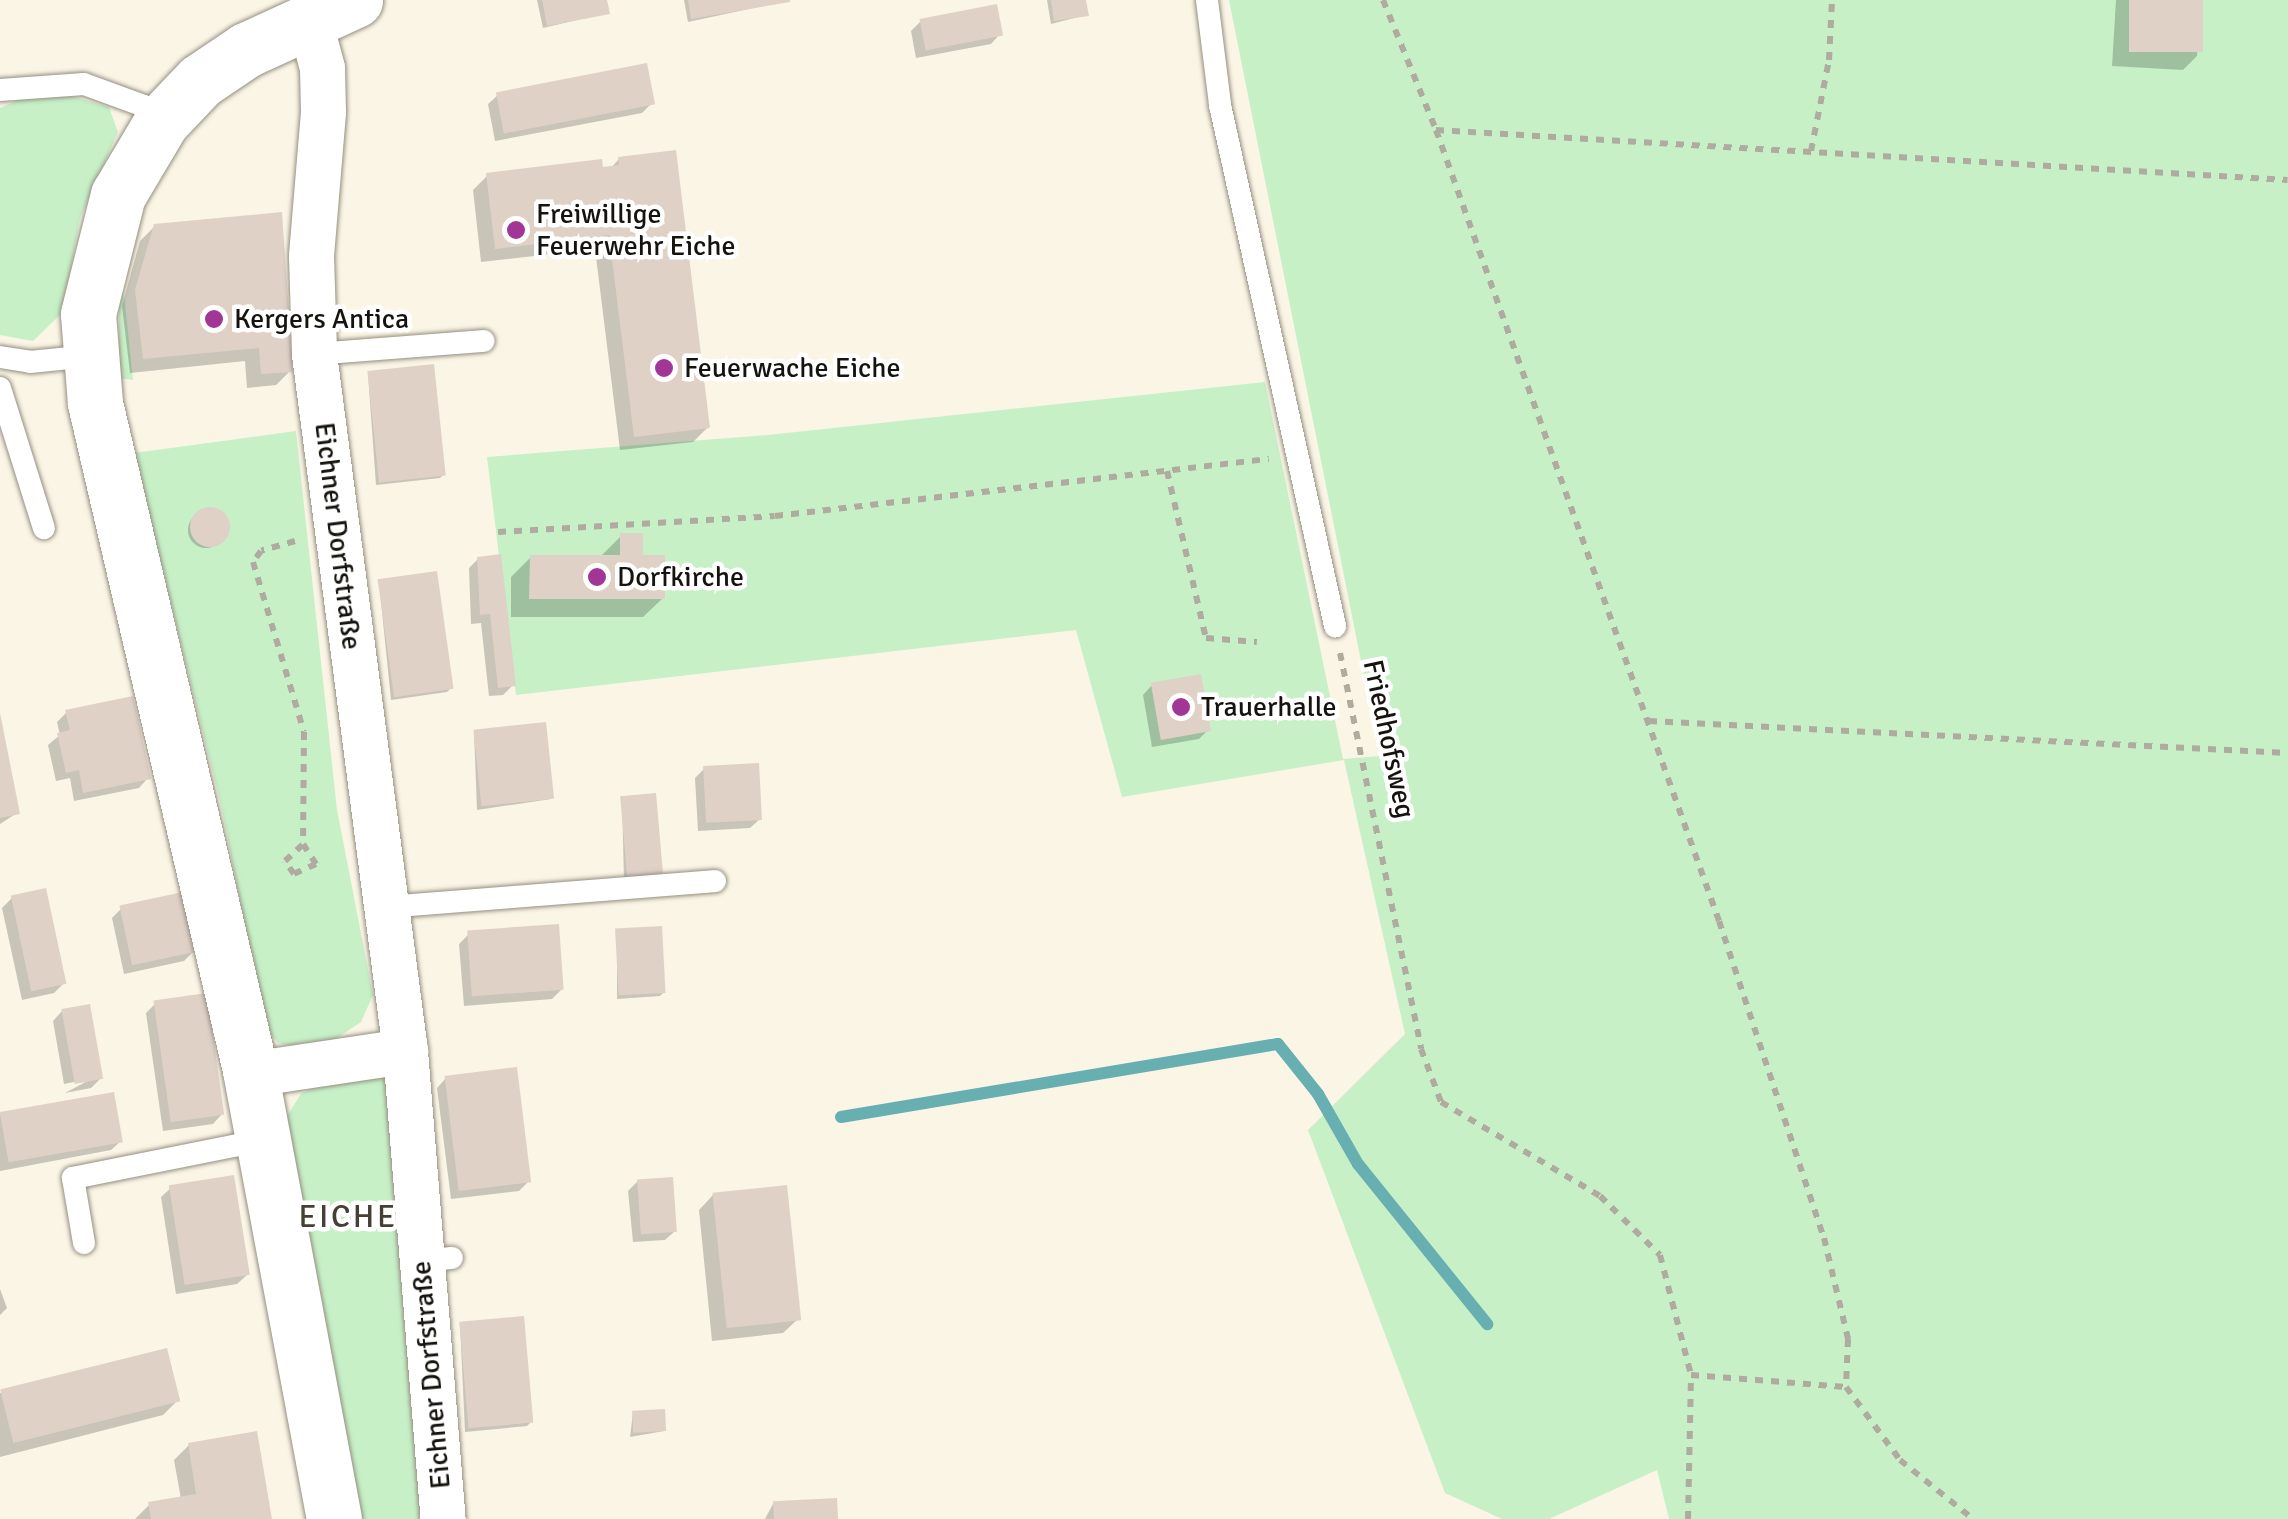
<!DOCTYPE html>
<html>
<head>
<meta charset="utf-8">
<style>
  body { margin:0 }
  #map { position:relative; width:2288px; height:1519px; overflow:hidden; background:#faf5e5; font-family:Signika,sans-serif }
  div>[style] { position:absolute }
  .green>* { inset:0; background:#c7f0c7 }
  .shadow>* { inset:0; background:#0003 }
  .round { border-radius:50% }
  .stream>* { height:12px; margin:-6px; padding:0 6px; transform-origin:6px; border-radius:6px; background:#67afb0 }
  .building>* { inset:0; background:#e0d1c7; transform-origin:0 0 }
  .path>* { height:6px; margin-top:-3px; transform-origin:0; background:repeating-linear-gradient(90deg,#afab9e 0 8px,transparent 0 16px) }
  .roads { filter:drop-shadow(0 0 2px #948f81) drop-shadow(0 0 2px #948f81) }
  .lane>* { height:22px; margin:-11px; padding:0 11px; transform-origin:11px; border-radius:11px; background:#fff }
  .street>* { height:45px; margin:-22.5px; padding:0 22.5px; transform-origin:22.5px; border-radius:22.5px; background:#fff }
  .secondary>* { height:55px; margin:-27.5px; padding:0 27.5px; transform-origin:27.5px; border-radius:27.5px; background:#fff }
  .dots>* { width:28px; height:28px; translate:-50% -50%; box-sizing:border-box; border:5px solid #fff; border-radius:50% }
  span { translate:-50% -50%; white-space:nowrap; text-align:center; line-height:1.15; -webkit-text-stroke:9px #fff; paint-order:stroke }
  .poi-label { font-size:28px; color:#15130e }
  .left { translate:0 -50%; text-align:left }
  .street-label { font-size:28px; color:#15130e }
  .quarter-label { font-size:32px; color:#444033; letter-spacing:2.5px }
</style>
</head>
<body>
<div id="map">
  <div class="green">
    <i style="clip-path:polygon(evenodd,1229px 0,2288px 0,2288px 1519px,1669px 1519px,1657px 1470px,1549px 1519px,1502px 1519px,1445px 1493px,1308px 1130px,1405px 1034px,1344px 760px,1122px 797px,1076px 630px,516px 695px,487px 457px,768px 435px,1265px 382px,1343px 759px,1380px 756px,1229px 0,1151px 683px,1211px 730px,1161px 739px,1151px 683px)"></i>
    <i style="clip-path:polygon(27px 96px,71px 96px,109px 107px,118px 132px,80px 218px,63px 312px,33px 341px,0 335px,0 108px)"></i>
    <i style="clip-path:polygon(120px 274px,125px 304px,133px 380px,118px 378px)"></i>
    <i style="clip-path:polygon(296px 431px,337px 810px,373px 995px,361px 1022px,334px 1040px,300px 1048px,278px 1043px,266px 1028px,221px 805px,134px 453px)"></i>
    <i style="clip-path:polygon(373px 1072px,389px 1077px,424px 1519px,355px 1519px,285px 1119px,301px 1094px,334px 1077px)"></i>
  </div>
  <div class="shadow">
    <i style="clip-path:polygon(537px 0,605px 0,607px 13px,543px 28px)"></i>
    <i style="clip-path:polygon(684px 0,782px 0,782px 2px,688px 22px)"></i>
    <i style="clip-path:polygon(1047px 0,1084px 0,1086px 15px,1051px 24px)"></i>
    <i style="clip-path:polygon(2116px 0,2201px 0,2197px 56px,2183px 70px,2112px 66px)"></i>
    <i style="clip-path:polygon(921px 21px,1000px 34px,991px 44px,916px 58px,911px 31px)"></i>
    <i style="clip-path:polygon(498px 95px,652px 103px,642px 113px,495px 141px,488px 104px)"></i>
    <i style="clip-path:polygon(619px 159px,708px 427px,693px 442px,620px 450px,595px 249px,481px 262px,473px 190px,487px 176px,610px 169px)"></i>
    <i style="clip-path:polygon(155px 226px,290px 371px,276px 385px,247px 388px,245px 361px,130px 373px,122px 306px,140px 241px)"></i>
    <i style="clip-path:polygon(368px 374px,444px 474px,440px 478px,376px 485px)"></i>
    <i class="round" style="left:188px;top:512px;width:36px;height:36px"></i>
    <i style="clip-path:polygon(621px 536px,663px 598px,643px 617px,511px 617px,511px 577px,531px 557px,602px 555px)"></i>
    <i style="clip-path:polygon(478px 559px,513px 685px,503px 695px,489px 696px,481px 623px,471px 624px,469px 568px)"></i>
    <i style="clip-path:polygon(379px 582px,451px 688px,447px 692px,391px 700px)"></i>
    <i style="clip-path:polygon(1152px 685px,1208px 730px,1199px 739px,1152px 747px,1143px 695px)"></i>
    <i style="clip-path:polygon(66px 713px,148px 778px,139px 788px,74px 801px,70px 778px,56px 781px,48px 745px,60px 735px,57px 722px)"></i>
    <i style="clip-path:polygon(0 716px,17px 813px,0 824px)"></i>
    <i style="clip-path:polygon(474px 731px,551px 799px,477px 810px)"></i>
    <i style="clip-path:polygon(704px 769px,760px 819px,750px 828px,698px 831px,695px 778px)"></i>
    <i style="clip-path:polygon(622px 798px,661px 873px,624px 880px)"></i>
    <i style="clip-path:polygon(12px 898px,64px 983px,54px 993px,22px 1000px,2px 908px)"></i>
    <i style="clip-path:polygon(121px 909px,194px 951px,184px 961px,124px 974px,112px 918px)"></i>
    <i style="clip-path:polygon(617px 932px,664px 992px,660px 996px,617px 999px)"></i>
    <i style="clip-path:polygon(469px 934px,562px 989px,552px 999px,464px 1006px,459px 944px)"></i>
    <i style="clip-path:polygon(155px 1004px,222px 1114px,213px 1124px,163px 1131px,146px 1013px)"></i>
    <i style="clip-path:polygon(62px 1011px,101px 1078px,91px 1088px,65px 1093px,93px 1078px,64px 1084px,53px 1021px)"></i>
    <i style="clip-path:polygon(446px 1078px,529px 1181px,519px 1191px,451px 1199px,437px 1088px)"></i>
    <i style="clip-path:polygon(0 1115px,121px 1141px,111px 1150px,0 1171px)"></i>
    <i style="clip-path:polygon(638px 1181px,675px 1231px,665px 1240px,633px 1242px,628px 1191px)"></i>
    <i style="clip-path:polygon(171px 1188px,247px 1275px,237px 1284px,176px 1294px,161px 1197px)"></i>
    <i style="clip-path:polygon(713px 1195px,798px 1319px,783px 1333px,712px 1341px,699px 1210px)"></i>
    <i style="clip-path:polygon(0 1289px,7px 1308px,0 1315px)"></i>
    <i style="clip-path:polygon(460px 1324px,531px 1422px,527px 1426px,465px 1432px)"></i>
    <i style="clip-path:polygon(0 1393px,178px 1400px,163px 1415px,0 1457px)"></i>
    <i style="clip-path:polygon(633px 1413px,664px 1431px,630px 1437px)"></i>
    <i style="clip-path:polygon(189px 1445px,270px 1519px,135px 1519px,150px 1504px,181px 1499px,174px 1460px)"></i>
    <i style="clip-path:polygon(774px 1502px,835px 1519px,765px 1519px)"></i>
  </div>
  <div class="stream">
    <i style="left:841px;top:1117px;width:443px;rotate:-9.5deg"></i>
    <i style="left:1278px;top:1044px;width:64px;rotate:51.3deg"></i>
    <i style="left:1318px;top:1094px;width:81px;rotate:60.3deg"></i>
    <i style="left:1358px;top:1164px;width:206px;rotate:51.1deg"></i>
  </div>
  <div class="building">
    <i style="clip-path:polygon(542px 0,607px 0,610px 14px,547px 26px)"></i>
    <i style="clip-path:polygon(688px 0,790px 0,790px 2px,691px 19px)"></i>
    <i style="clip-path:polygon(1051px 0,1086px 0,1089px 16px,1054px 21px)"></i>
    <i style="left:2129px;top:0;width:74px;height:52px"></i>
    <i style="left:997px;top:4px;width:32px;height:79px;rotate:79deg"></i>
    <i style="left:647px;top:63px;width:42px;height:154px;rotate:79deg"></i>
    <i style="clip-path:polygon(676px 150px,710px 428px,634px 437px,609px 235px,495px 249px,486px 173px,602px 159px,603px 167px,619px 165px,618px 157px)"></i>
    <i style="clip-path:polygon(282px 212px,293px 372px,261px 374px,259px 348px,143px 359px,135px 290px,154px 224px)"></i>
    <i style="left:434px;top:364px;width:112px;height:67px;rotate:84deg"></i>
    <i class="round" style="left:190px;top:507px;width:40px;height:40px"></i>
    <i style="clip-path:polygon(620px 533px,643px 533px,643px 555px,665px 555px,665px 599px,529px 599px,530px 555px,620px 555px)"></i>
    <i style="clip-path:polygon(501px 554px,516px 686px,498px 688px,490px 614px,480px 615px,477px 557px)"></i>
    <i style="left:437px;top:571px;width:119px;height:60px;rotate:82deg"></i>
    <i style="left:1201px;top:674px;width:58px;height:51px;rotate:80deg"></i>
    <i style="clip-path:polygon(133px 696px,151px 779px,83px 793px,79px 770px,66px 773px,57px 733px,70px 730px,65px 710px)"></i>
    <i style="clip-path:polygon(0 713px,20px 814px,0 818px)"></i>
    <i style="left:546px;top:722px;width:77px;height:73px;rotate:84deg"></i>
    <i style="left:759px;top:763px;width:57px;height:56px;rotate:87deg"></i>
    <i style="left:656px;top:793px;width:81px;height:36px;rotate:85deg"></i>
    <i style="left:46px;top:888px;width:98px;height:36px;rotate:78deg"></i>
    <i style="left:183px;top:892px;width:61px;height:65px;rotate:78deg"></i>
    <i style="left:559px;top:924px;width:66px;height:92px;rotate:86deg"></i>
    <i style="left:662px;top:926px;width:67px;height:47px;rotate:87deg"></i>
    <i style="left:207px;top:993px;width:123px;height:54px;rotate:82deg"></i>
    <i style="left:90px;top:1004px;width:76px;height:29px;rotate:80deg"></i>
    <i style="left:517px;top:1067px;width:116px;height:73px;rotate:83deg"></i>
    <i style="left:114px;top:1092px;width:51px;height:116px;rotate:80deg"></i>
    <i style="left:234px;top:1175px;width:101px;height:66px;rotate:81deg"></i>
    <i style="left:673px;top:1177px;width:55px;height:36px;rotate:86deg"></i>
    <i style="left:787px;top:1185px;width:136px;height:75px;rotate:84deg"></i>
    <i style="left:524px;top:1316px;width:107px;height:65px;rotate:85deg"></i>
    <i style="left:167px;top:1348px;width:55px;height:172px;rotate:76deg"></i>
    <i style="left:665px;top:1409px;width:22px;height:33px;rotate:87deg"></i>
    <i style="clip-path:polygon(257px 1431px,272px 1519px,151px 1519px,148px 1502px,196px 1494px,188px 1443px)"></i>
    <i style="left:837px;top:1498px;width:21px;height:64px;rotate:87deg"></i>
  </div>
  <div class="path">
    <i style="left:1383px;top:0;width:140px;rotate:67.8deg"></i>
    <i style="left:1436px;top:130px;width:840px;rotate:70.31deg"></i>
    <i style="left:1719px;top:921px;width:334px;rotate:71.7deg"></i>
    <i style="left:1824px;top:1238px;width:104px;rotate:76.6deg"></i>
    <i style="left:1848px;top:1339px;width:48px;rotate:92.4deg"></i>
    <i style="left:1846px;top:1387px;width:91px;rotate:53.5deg"></i>
    <i style="left:1900px;top:1460px;width:94px;rotate:38.9deg"></i>
    <i style="left:1436px;top:130px;width:853px;rotate:3.36deg"></i>
    <i style="left:1811px;top:151px;width:93px;rotate:-78.8deg"></i>
    <i style="left:1829px;top:60px;width:60px;rotate:-87.1deg"></i>
    <i style="left:1167px;top:471px;width:171px;rotate:76.9deg"></i>
    <i style="left:1206px;top:638px;width:51px;rotate:4.5deg"></i>
    <i style="left:498px;top:532px;width:277px;rotate:-3.3deg"></i>
    <i style="left:775px;top:516px;width:497px;rotate:-6.6deg"></i>
    <i style="left:295px;top:541px;width:35px;rotate:164deg"></i>
    <i style="left:261px;top:551px;width:14px;rotate:126deg"></i>
    <i style="left:253px;top:562px;width:177px;rotate:73.3deg"></i>
    <i style="left:304px;top:732px;width:112px;rotate:90.5deg"></i>
    <i style="left:303px;top:844px;width:24px;rotate:57deg"></i>
    <i style="left:316px;top:864px;width:24px;rotate:156deg"></i>
    <i style="left:294px;top:874px;width:16px;rotate:-125deg"></i>
    <i style="left:285px;top:861px;width:25px;rotate:-43deg"></i>
    <i style="left:1340px;top:653px;width:404px;rotate:78.4deg"></i>
    <i style="left:1421px;top:1049px;width:57px;rotate:69.3deg"></i>
    <i style="left:1441px;top:1102px;width:185px;rotate:30.6deg"></i>
    <i style="left:1600px;top:1196px;width:84px;rotate:44.5deg"></i>
    <i style="left:1660px;top:1255px;width:124px;rotate:75.5deg"></i>
    <i style="left:1649px;top:721px;width:640px;rotate:2.87deg"></i>
    <i style="left:1688px;top:1519px;width:144px;rotate:-88.8deg"></i>
    <i style="left:1691px;top:1375px;width:155px;rotate:4.4deg"></i>
  </div>
  <div class="roads">
    <div class="lane">
      <i style="left:1207px;top:0;width:106px;rotate:82.9deg"></i>
      <i style="left:1220px;top:105px;width:534px;rotate:77.55deg"></i>
      <i style="left:0;top:90px;width:84px;rotate:-4.1deg"></i>
      <i style="left:84px;top:84px;width:64px;rotate:20.1deg"></i>
      <i style="left:144px;top:106px;width:23px;rotate:40deg"></i>
      <i style="left:314px;top:354px;width:170px;rotate:-4.4deg"></i>
      <i style="left:0;top:357px;width:30px;rotate:9deg"></i>
      <i style="left:30px;top:362px;width:60px;rotate:-5.7deg"></i>
      <i style="left:0;top:388px;width:147px;rotate:72.6deg"></i>
      <i style="left:386px;top:907px;width:330px;rotate:-4.5deg"></i>
      <i style="left:84px;top:1243px;width:66px;rotate:-99.6deg"></i>
      <i style="left:73px;top:1178px;width:195px;rotate:-11.3deg"></i>
      <i style="left:422px;top:1261px;width:30px;rotate:-6deg"></i>
    </div>
    <div class="street">
      <i style="left:309px;top:19px;width:51px;rotate:75.1deg"></i>
      <i style="left:322px;top:68px;width:44px;rotate:88.7deg"></i>
      <i style="left:323px;top:112px;width:144px;rotate:94.8deg"></i>
      <i style="left:311px;top:256px;width:98px;rotate:88.2deg"></i>
      <i style="left:314px;top:354px;width:703px;rotate:82.56deg"></i>
      <i style="left:405px;top:1051px;width:470px;rotate:85.4deg"></i>
      <i style="left:251px;top:1074px;width:156px;rotate:-8.5deg"></i>
    </div>
    <div class="secondary">
      <i style="left:334px;top:1519px;width:453px;rotate:-100.6deg"></i>
      <i style="left:251px;top:1074px;width:689px;rotate:-103.09deg"></i>
      <i style="left:95px;top:403px;width:89px;rotate:-94.5deg"></i>
      <i style="left:88px;top:314px;width:123px;rotate:-75.9deg"></i>
      <i style="left:118px;top:195px;width:86px;rotate:-59.3deg"></i>
      <i style="left:162px;top:121px;width:55px;rotate:-46.5deg"></i>
      <i style="left:200px;top:81px;width:55px;rotate:-34deg"></i>
      <i style="left:246px;top:50px;width:120px;rotate:-24.6deg"></i>
    </div>
  </div>
  <div class="dots">
    <i style="left:516px;top:230px;background:#a13697"></i>
    <i style="left:214px;top:319px;background:#a13697"></i>
    <i style="left:664px;top:368px;background:#a13697"></i>
    <i style="left:597px;top:577px;background:#a13697"></i>
    <i style="left:1181px;top:707px;background:#a13697"></i>
  </div>
  <div class="poi-label">
    <span class="left" style="left:536px;top:230px">Freiwillige<br>Feuerwehr Eiche</span>
    <span class="left" style="left:234px;top:319px">Kergers Antica</span>
    <span class="left" style="left:684px;top:368px">Feuerwache Eiche</span>
    <span class="left" style="left:617px;top:577px">Dorfkirche</span>
    <span class="left" style="left:1201px;top:707px">Trauerhalle</span>
  </div>
  <div class="street-label">
    <span style="left:338px;top:536px;rotate:83deg">Eichner Dorfstraße</span>
    <span style="left:1389px;top:739px;rotate:78deg">Friedhofsweg</span>
    <span style="left:431px;top:1375px;rotate:-95deg">Eichner Dorfstraße</span>
  </div>
  <div class="quarter-label">
    <span style="left:348px;top:1217px">EICHE</span>
  </div>
</div>
</body>
</html>
